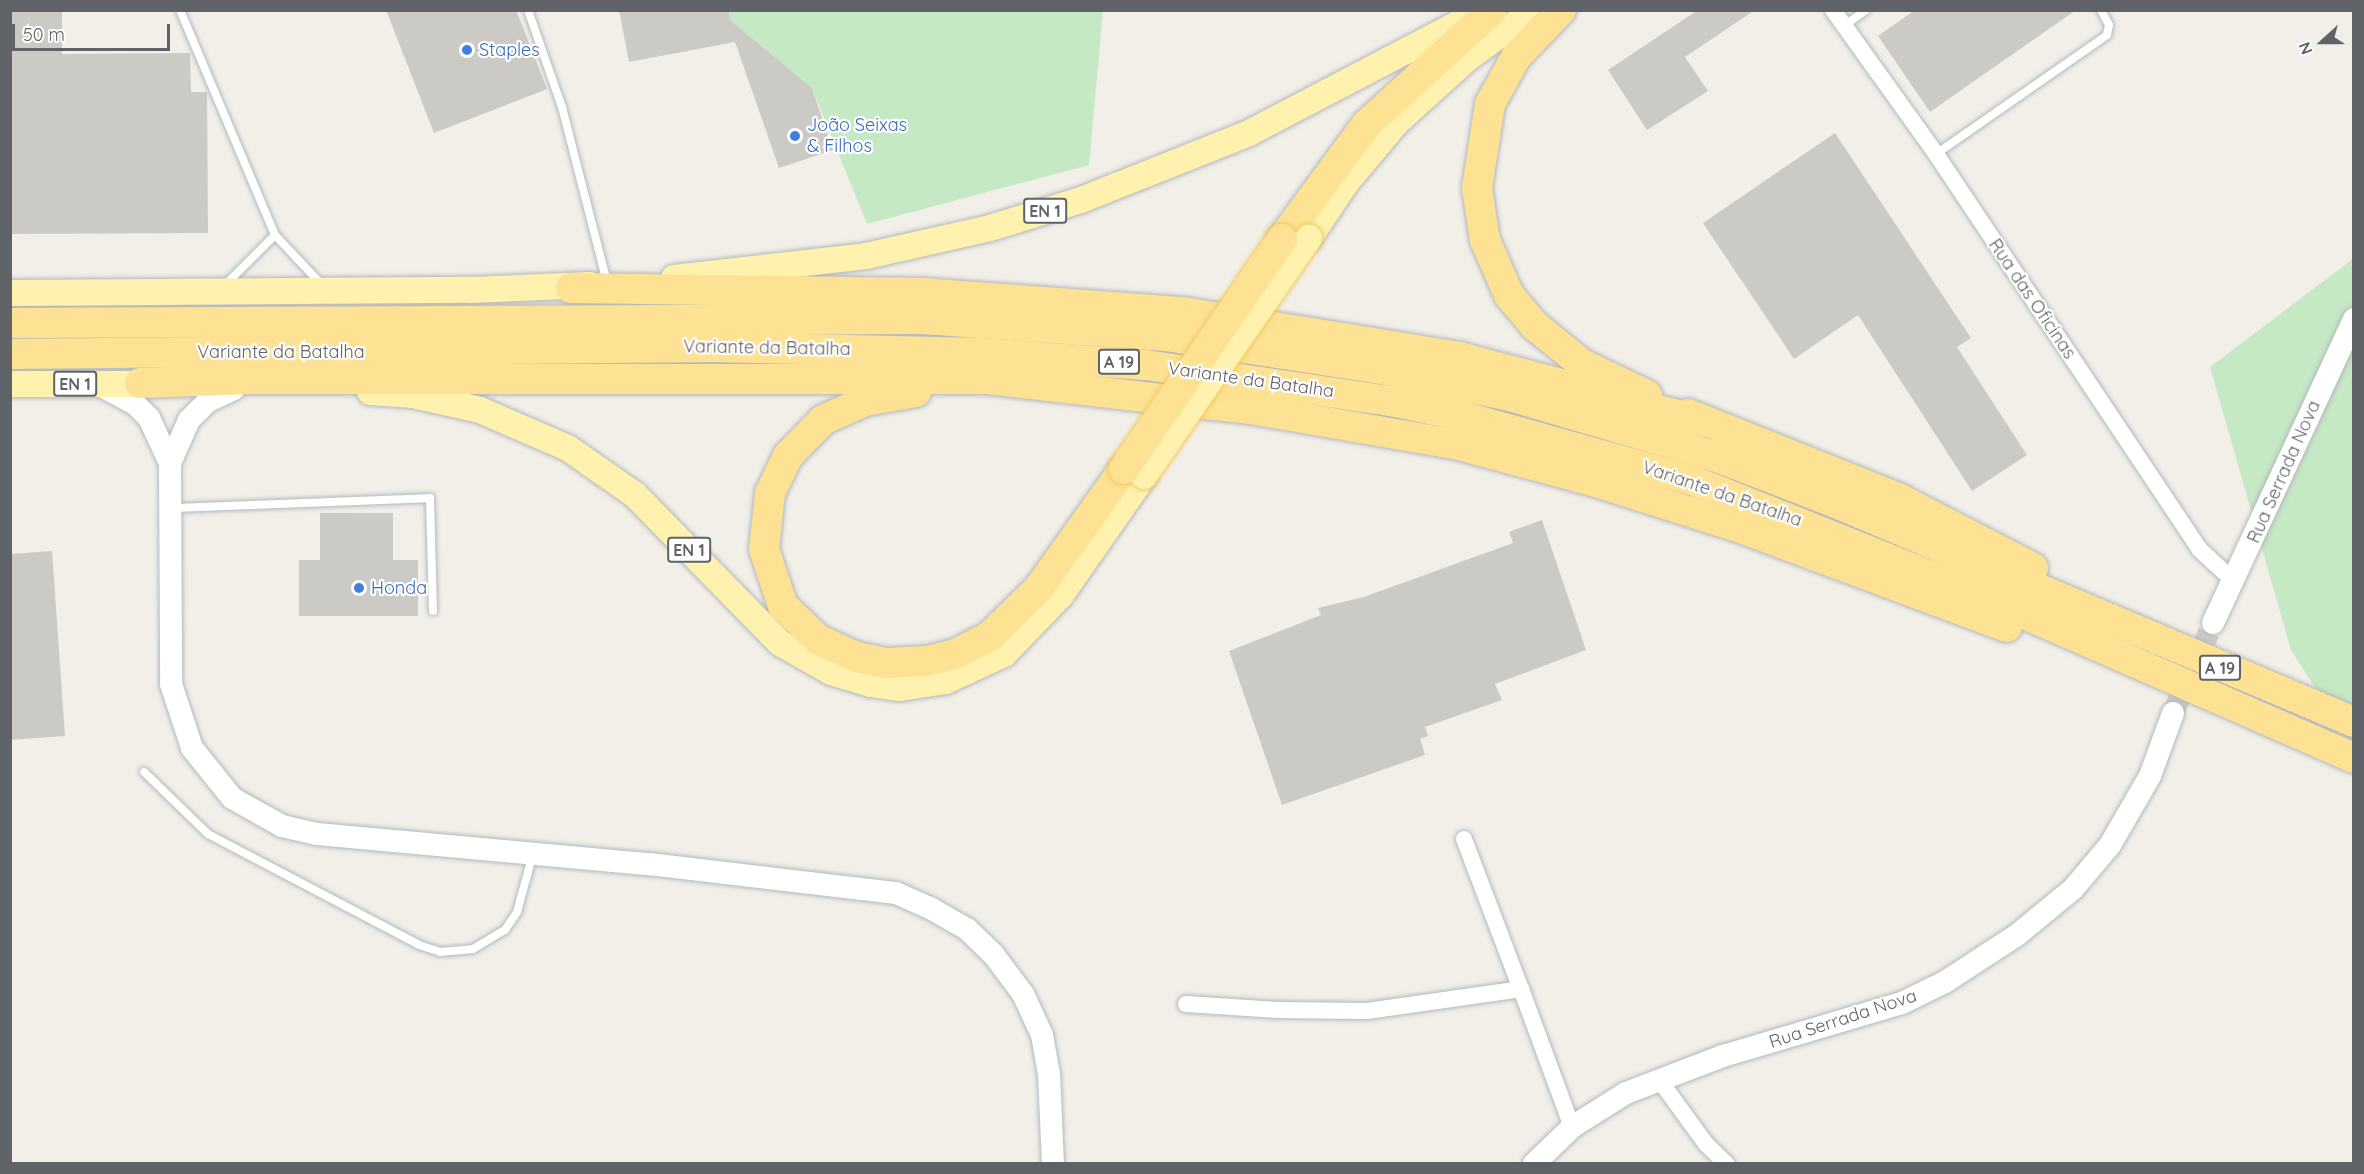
<!DOCTYPE html>
<html>
<head>
<meta charset="utf-8">
<style>
  body { margin:0 }
  #map { position:relative; width:2364px; height:1174px; overflow:hidden; background:#f1efe8; font-family:Quicksand,sans-serif }
  div>[style] { position:absolute }
  .green>* { inset:0; background:#c5e8c5 }
  .building>* { inset:0; background:#cccac5 }
  .secondary-tunnel>* { height:22px; margin-top:-11px; transform-origin:0; background:repeating-linear-gradient(90deg,#ccccc8 0 22px,transparent 0 33px) }
  .roads { filter:drop-shadow(0 0 2px #b5b8bc) drop-shadow(0 0 2px #b5b8bc) }
  .lane>* { height:8px; margin:-4px; padding:0 4px; transform-origin:4px; border-radius:4px; background:#fff }
  .street>* { height:16px; margin:-8px; padding:0 8px; transform-origin:8px; border-radius:8px; background:#fff }
  .secondary>* { height:22px; margin:-11px; padding:0 11px; transform-origin:11px; border-radius:11px; background:#fff }
  .primary>* { height:26px; margin:-13px; padding:0 13px; transform-origin:13px; border-radius:13px; background:#fff2af }
  .highway>* { height:30px; margin:-15px; padding:0 15px; transform-origin:15px; border-radius:15px; background:#fde293 }
  .bridges { filter:drop-shadow(0 0 2px #f2c960) drop-shadow(0 0 2px #f2c960) }
  .primary-bridge>* { height:26px; margin:-13px; padding:0 13px; transform-origin:13px; border-radius:13px; background:#fff2af }
  .highway-bridge>* { height:30px; margin:-15px; padding:0 15px; transform-origin:15px; border-radius:15px; background:#fde293 }
  .dots>* { width:16px; height:16px; translate:-50% -50%; box-sizing:border-box; border:3px solid #fff; border-radius:50% }
  span { translate:-50% -50%; white-space:nowrap; text-align:center; line-height:1.15; -webkit-text-stroke:4.5px #fff; paint-order:stroke }
  .shield-label span { padding:2px 4px; background:#fff; border:2px solid; border-radius:4px; -webkit-text-stroke-width:0 }
  .shield-label { font-size:16px; color:#5f6368; font-weight:700 }
  .shop-label { font-size:18px; color:#366cbe }
  .left { translate:0 -50%; text-align:left }
  .street-label { font-size:18px; color:#5f6368 }
  .frame { position:absolute; inset:0; border:12px solid #5f6368; pointer-events:none }
  .north { position:absolute; left:2292px; top:12px; width:60px; height:60px; -webkit-text-stroke:4px #fff; paint-order:stroke; rotate:249deg; font-size:16px; font-weight:700; line-height:24px; text-align:center; color:#5f6368 }
  .north::after { content:''; display:block; margin:auto; width:21px; height:27px; background:#5f6368; clip-path:polygon(50% 0,100% 100%,50% 72%,0 100%) }
  .scale { position:absolute; left:12px; top:24px; width:158px; height:27px; box-sizing:border-box; border:3px solid #5f6368; border-top:0; padding-left:8px; font-size:18px; line-height:21px; white-space:nowrap; color:#5f6368; -webkit-text-stroke:4px #fff; paint-order:stroke }
</style>
</head>
<body>
<div id="map">
  <div class="green">
    <i style="clip-path:polygon(729px 11px,1103px 11px,1089px 165px,867px 224px,812px 88px,730px 20px)"></i>
    <i style="clip-path:polygon(2353px 259px,2353px 747px,2291px 650px,2210px 367px)"></i>
  </div>
  <div class="building">
    <i style="clip-path:polygon(10px 10px,62px 10px,62px 54px,190px 53px,191px 92px,207px 92px,208px 233px,10px 234px)"></i>
    <i style="clip-path:polygon(386px 10px,516px 10px,547px 89px,434px 133px)"></i>
    <i style="clip-path:polygon(619px 10px,729px 10px,730px 20px,812px 88px,833px 150px,779px 168px,735px 42px,629px 62px)"></i>
    <i style="clip-path:polygon(1698px 10px,1755px 10px,1685px 57px,1708px 91px,1647px 130px,1608px 70px)"></i>
    <i style="clip-path:polygon(1915px 10px,2076px 10px,1930px 112px,1878px 36px)"></i>
    <i style="clip-path:polygon(1835px 133px,1971px 338px,1957px 347px,2027px 455px,1972px 491px,1858px 315px,1794px 359px,1703px 223px)"></i>
    <i style="clip-path:polygon(320px 513px,393px 513px,393px 560px,418px 560px,418px 616px,299px 616px,299px 560px,320px 560px)"></i>
    <i style="clip-path:polygon(1542px 520px,1586px 650px,1495px 684px,1502px 700px,1425px 727px,1428px 736px,1420px 739px,1425px 755px,1282px 805px,1229px 651px,1321px 615px,1318px 608px,1364px 597px,1513px 543px,1509px 532px)"></i>
    <i style="clip-path:polygon(52px 551px,65px 736px,10px 740px,10px 554px)"></i>
  </div>
  <div class="secondary-tunnel">
    <i style="left:2173px;top:713px;width:98px;rotate:-66deg"></i>
  </div>
  <div class="roads">
    <div class="lane">
      <i style="left:180px;top:10px;width:244px;rotate:67.1deg"></i>
      <i style="left:275px;top:235px;width:71px;rotate:46.7deg"></i>
      <i style="left:528px;top:10px;width:103px;rotate:70.7deg"></i>
      <i style="left:562px;top:107px;width:181px;rotate:75.6deg"></i>
      <i style="left:1844px;top:26px;width:27px;rotate:-36deg"></i>
      <i style="left:1936px;top:154px;width:208px;rotate:-34.8deg"></i>
      <i style="left:2107px;top:35px;width:10px;rotate:-79deg"></i>
      <i style="left:2109px;top:25px;width:17px;rotate:-118deg"></i>
      <i style="left:224px;top:286px;width:72px;rotate:-45deg"></i>
      <i style="left:172px;top:508px;width:258px;rotate:-2.2deg"></i>
      <i style="left:430px;top:498px;width:113px;rotate:88.5deg"></i>
      <i style="left:144px;top:772px;width:89px;rotate:44.1deg"></i>
      <i style="left:208px;top:834px;width:238px;rotate:27.7deg"></i>
      <i style="left:419px;top:945px;width:22px;rotate:18deg"></i>
      <i style="left:440px;top:952px;width:33px;rotate:-5deg"></i>
      <i style="left:473px;top:949px;width:37px;rotate:-31deg"></i>
      <i style="left:505px;top:930px;width:22px;rotate:-56deg"></i>
      <i style="left:517px;top:912px;width:60px;rotate:-74.6deg"></i>
    </div>
    <div class="street">
      <i style="left:1833px;top:10px;width:177px;rotate:54.4deg"></i>
      <i style="left:1936px;top:154px;width:475px;rotate:56.3deg"></i>
      <i style="left:2199px;top:549px;width:49px;rotate:42.5deg"></i>
      <i style="left:1464px;top:839px;width:160px;rotate:69.2deg"></i>
      <i style="left:1186px;top:1004px;width:92px;rotate:3.7deg"></i>
      <i style="left:1278px;top:1010px;width:89px;rotate:0.6deg"></i>
      <i style="left:1367px;top:1011px;width:156px;rotate:-8.1deg"></i>
      <i style="left:1521px;top:989px;width:147px;rotate:69.7deg"></i>
      <i style="left:1658px;top:1078px;width:82px;rotate:54deg"></i>
      <i style="left:1706px;top:1144px;width:29px;rotate:44deg"></i>
    </div>
    <div class="secondary">
      <i style="left:98px;top:384px;width:42px;rotate:28.4deg"></i>
      <i style="left:135px;top:404px;width:20px;rotate:45deg"></i>
      <i style="left:149px;top:418px;width:50px;rotate:65deg"></i>
      <i style="left:234px;top:389px;width:29px;rotate:155deg"></i>
      <i style="left:208px;top:401px;width:27px;rotate:135deg"></i>
      <i style="left:189px;top:420px;width:47px;rotate:113.8deg"></i>
      <i style="left:170px;top:463px;width:221px;rotate:89.7deg"></i>
      <i style="left:171px;top:684px;width:67px;rotate:71.8deg"></i>
      <i style="left:192px;top:748px;width:64px;rotate:51.3deg"></i>
      <i style="left:232px;top:798px;width:57px;rotate:29.2deg"></i>
      <i style="left:282px;top:826px;width:36px;rotate:13deg"></i>
      <i style="left:317px;top:834px;width:333px;rotate:5.2deg"></i>
      <i style="left:649px;top:864px;width:249px;rotate:6.7deg"></i>
      <i style="left:896px;top:893px;width:37px;rotate:24deg"></i>
      <i style="left:930px;top:908px;width:43px;rotate:29.6deg"></i>
      <i style="left:967px;top:929px;width:36px;rotate:44deg"></i>
      <i style="left:993px;top:954px;width:50px;rotate:53.1deg"></i>
      <i style="left:1023px;top:994px;width:45px;rotate:65.1deg"></i>
      <i style="left:1042px;top:1035px;width:39px;rotate:80deg"></i>
      <i style="left:1049px;top:1073px;width:91px;rotate:87.5deg"></i>
      <i style="left:2213px;top:623px;width:335px;rotate:-65.1deg"></i>
      <i style="left:1534px;top:1164px;width:53px;rotate:-44.2deg"></i>
      <i style="left:1572px;top:1127px;width:64px;rotate:-32.2deg"></i>
      <i style="left:1626px;top:1093px;width:104px;rotate:-20.9deg"></i>
      <i style="left:1723px;top:1056px;width:187px;rotate:-16.5deg"></i>
      <i style="left:1902px;top:1003px;width:48px;rotate:-26deg"></i>
      <i style="left:1945px;top:982px;width:86px;rotate:-33.1deg"></i>
      <i style="left:2017px;top:935px;width:72px;rotate:-39.4deg"></i>
      <i style="left:2073px;top:889px;width:57px;rotate:-49.9deg"></i>
      <i style="left:2110px;top:845px;width:80px;rotate:-59.9deg"></i>
      <i style="left:2150px;top:776px;width:67px;rotate:-69.9deg"></i>
    </div>
    <div class="primary">
      <i style="left:1309px;top:238px;width:66px;rotate:-56.1deg"></i>
      <i style="left:1346px;top:183px;width:78px;rotate:-50.2deg"></i>
      <i style="left:1396px;top:123px;width:97px;rotate:-42.1deg"></i>
      <i style="left:1468px;top:58px;width:82px;rotate:-36deg"></i>
      <i style="left:674px;top:278px;width:193px;rotate:-6.5deg"></i>
      <i style="left:866px;top:256px;width:127px;rotate:-12.7deg"></i>
      <i style="left:990px;top:228px;width:95px;rotate:-17.1deg"></i>
      <i style="left:1081px;top:200px;width:181px;rotate:-21.7deg"></i>
      <i style="left:1249px;top:133px;width:261px;rotate:-27.6deg"></i>
      <i style="left:10px;top:293px;width:461px;rotate:-0.4deg"></i>
      <i style="left:471px;top:290px;width:119px;rotate:-2.4deg"></i>
      <i style="left:10px;top:384px;width:149px"></i>
      <i style="left:370px;top:392px;width:43px;rotate:4deg"></i>
      <i style="left:413px;top:395px;width:69px;rotate:12.6deg"></i>
      <i style="left:480px;top:410px;width:96px;rotate:23.4deg"></i>
      <i style="left:568px;top:448px;width:82px;rotate:35deg"></i>
      <i style="left:635px;top:495px;width:207px;rotate:45.6deg"></i>
      <i style="left:780px;top:643px;width:59px;rotate:29.6deg"></i>
      <i style="left:831px;top:672px;width:42px;rotate:16.7deg"></i>
      <i style="left:871px;top:684px;width:29px;rotate:8deg"></i>
      <i style="left:900px;top:688px;width:47px;rotate:-8.7deg"></i>
      <i style="left:946px;top:681px;width:64px;rotate:-25deg"></i>
      <i style="left:1004px;top:654px;width:82px;rotate:-46deg"></i>
      <i style="left:1061px;top:595px;width:145px;rotate:-55.1deg"></i>
    </div>
    <div class="highway">
      <i style="left:1561px;top:10px;width:65px;rotate:133.8deg"></i>
      <i style="left:1516px;top:57px;width:54px;rotate:119deg"></i>
      <i style="left:1490px;top:104px;width:85px;rotate:98.8deg"></i>
      <i style="left:1477px;top:188px;width:53px;rotate:81.3deg"></i>
      <i style="left:1485px;top:240px;width:60px;rotate:66.4deg"></i>
      <i style="left:1509px;top:295px;width:39px;rotate:50deg"></i>
      <i style="left:1534px;top:325px;width:62px;rotate:39.1deg"></i>
      <i style="left:1582px;top:364px;width:72px;rotate:25.5deg"></i>
      <i style="left:1282px;top:239px;width:142px;rotate:-53.6deg"></i>
      <i style="left:1366px;top:125px;width:171px;rotate:-42.4deg"></i>
      <i style="left:571px;top:288px;width:352px;rotate:0.8deg"></i>
      <i style="left:923px;top:293px;width:260px;rotate:4.2deg"></i>
      <i style="left:1182px;top:312px;width:282px;rotate:9.2deg"></i>
      <i style="left:1460px;top:357px;width:253px;rotate:14.9deg"></i>
      <i style="left:10px;top:323px;width:913px;rotate:-0.25deg"></i>
      <i style="left:923px;top:319px;width:244px;rotate:4deg"></i>
      <i style="left:1166px;top:336px;width:219px;rotate:8.7deg"></i>
      <i style="left:1382px;top:369px;width:131px;rotate:11.9deg"></i>
      <i style="left:1510px;top:396px;width:213px;rotate:16.4deg"></i>
      <i style="left:1714px;top:456px;width:131px;rotate:21.1deg"></i>
      <i style="left:1836px;top:503px;width:562px;rotate:22.92deg"></i>
      <i style="left:10px;top:354px;width:703px;rotate:-0.57deg"></i>
      <i style="left:713px;top:347px;width:269px;rotate:1.3deg"></i>
      <i style="left:982px;top:353px;width:164px;rotate:4.2deg"></i>
      <i style="left:1146px;top:365px;width:248px;rotate:8.4deg"></i>
      <i style="left:1391px;top:401px;width:68px;rotate:11.8deg"></i>
      <i style="left:1458px;top:415px;width:245px;rotate:15.6deg"></i>
      <i style="left:1694px;top:481px;width:326px;rotate:21.8deg"></i>
      <i style="left:1997px;top:602px;width:390px;rotate:23.6deg"></i>
      <i style="left:140px;top:383px;width:112px;rotate:-2deg"></i>
      <i style="left:252px;top:379px;width:735px"></i>
      <i style="left:987px;top:379px;width:272px;rotate:6.5deg"></i>
      <i style="left:1257px;top:410px;width:205px;rotate:9.8deg"></i>
      <i style="left:1459px;top:445px;width:142px;rotate:15.1deg"></i>
      <i style="left:1596px;top:482px;width:146px;rotate:17.6deg"></i>
      <i style="left:1735px;top:526px;width:290px;rotate:20.4deg"></i>
      <i style="left:916px;top:392px;width:52px;rotate:170deg"></i>
      <i style="left:865px;top:401px;width:46px;rotate:155.7deg"></i>
      <i style="left:823px;top:420px;width:50px;rotate:134.2deg"></i>
      <i style="left:788px;top:456px;width:41px;rotate:115.9deg"></i>
      <i style="left:770px;top:493px;width:56px;rotate:96.1deg"></i>
      <i style="left:764px;top:549px;width:60px;rotate:71.6deg"></i>
      <i style="left:783px;top:606px;width:50px;rotate:43.4deg"></i>
      <i style="left:819px;top:640px;width:42px;rotate:24.1deg"></i>
      <i style="left:857px;top:657px;width:29px;rotate:12deg"></i>
      <i style="left:885px;top:663px;width:42px;rotate:-2.7deg"></i>
      <i style="left:927px;top:661px;width:29px;rotate:-14deg"></i>
      <i style="left:955px;top:654px;width:38px;rotate:-27deg"></i>
      <i style="left:989px;top:637px;width:70px;rotate:-44.4deg"></i>
      <i style="left:1039px;top:588px;width:146px;rotate:-54.5deg"></i>
      <i style="left:1688px;top:414px;width:228px;rotate:21.8deg"></i>
      <i style="left:1900px;top:499px;width:150px;rotate:27.4deg"></i>
    </div>
  </div>
  <div class="bridges">
    <div class="primary-bridge">
      <i style="left:1144px;top:476px;width:290px;rotate:-55.3deg"></i>
    </div>
    <div class="highway-bridge">
      <i style="left:1124px;top:469px;width:279px;rotate:-55.5deg"></i>
    </div>
  </div>
  <div class="dots">
    <i style="left:467px;top:50px;background:#3f7fe0"></i>
    <i style="left:795px;top:136px;background:#3f7fe0"></i>
    <i style="left:359px;top:588px;background:#3f7fe0"></i>
  </div>
  <div class="shield-label">
    <span style="left:1045px;top:211px">EN 1</span>
    <span style="left:1119px;top:362px">A 19</span>
    <span style="left:75px;top:384px">EN 1</span>
    <span style="left:689px;top:550px">EN 1</span>
    <span style="left:2220px;top:668px">A 19</span>
  </div>
  <div class="shop-label">
    <span class="left" style="left:479px;top:50px">Staples</span>
    <span class="left" style="left:807px;top:136px">João Seixas<br>&amp; Filhos</span>
    <span class="left" style="left:371px;top:588px">Honda</span>
  </div>
  <div class="street-label">
    <span style="left:2032px;top:299px;rotate:56deg">Rua das Oficinas</span>
    <span style="left:767px;top:348px;rotate:1deg">Variante da Batalha</span>
    <span style="left:281px;top:352px">Variante da Batalha</span>
    <span style="left:1251px;top:380px;rotate:8deg">Variante da Batalha</span>
    <span style="left:2284px;top:472px;rotate:-66deg">Rua Serrada Nova</span>
    <span style="left:1722px;top:494px;rotate:19deg">Variante da Batalha</span>
    <span style="left:1843px;top:1019px;rotate:-18deg">Rua Serrada Nova</span>
  </div>
  <div class="frame"></div>
  <div class="north">N</div>
  <div class="scale">50 m</div>
</div>
</body>
</html>
